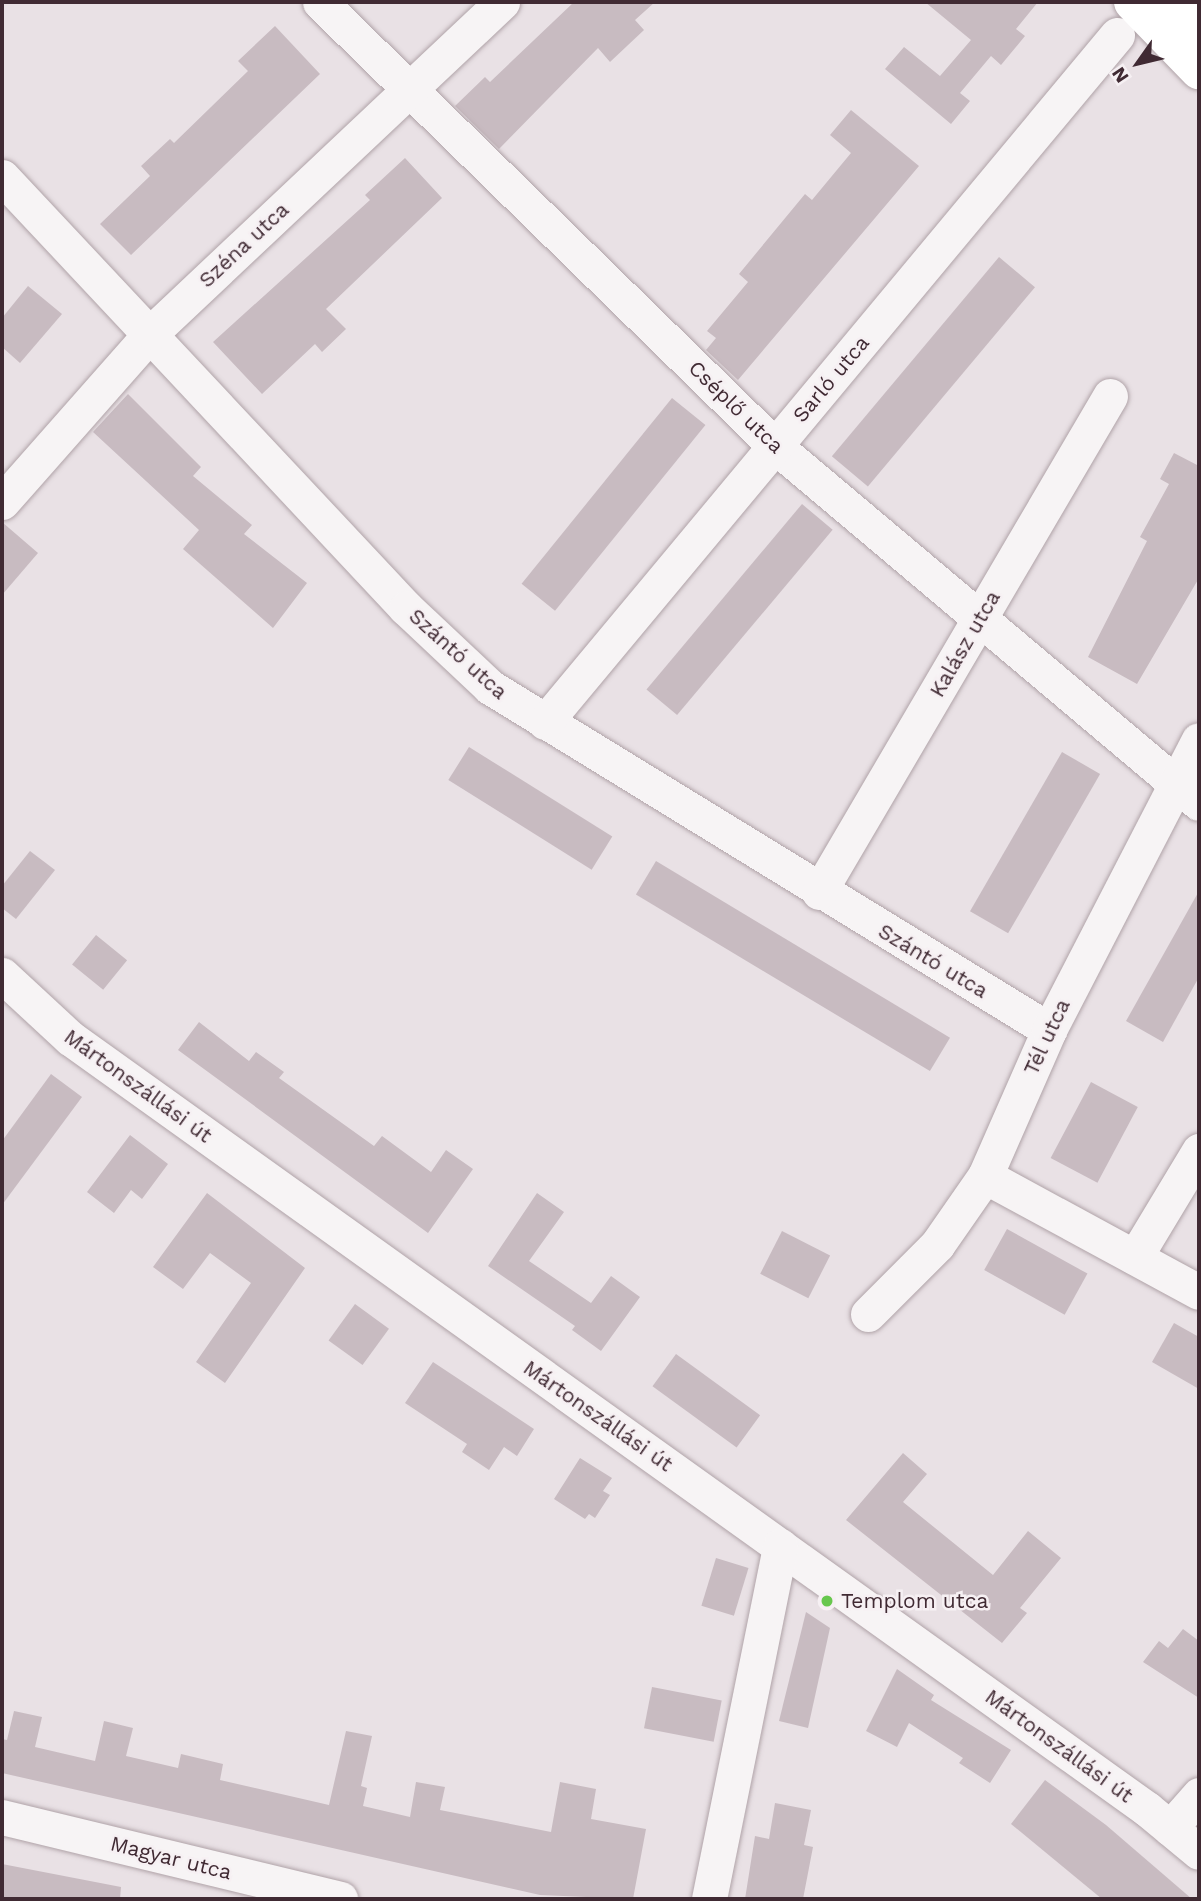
<!DOCTYPE html>
<html>
<head>
<meta charset="utf-8">
<style>
  body { margin:0 }
  #map { position:relative; width:1201px; height:1901px; overflow:hidden; background:#e9e1e5; font-family:"Work Sans",sans-serif }
  div>[style] { position:absolute }
  .building>* { inset:0; background:#c8bbc1; transform-origin:0 0 }
  .roads { filter:drop-shadow(0 0 2px #b0a3a8) drop-shadow(0 0 2px #b0a3a8) }
  .minor>* { height:35px; margin:-17.5px; padding:0 17.5px; transform-origin:17.5px; border-radius:17.5px; background:#f7f4f5 }
  .major>* { height:38px; margin:-19px; padding:0 19px; transform-origin:19px; border-radius:19px; background:#fff }
  .dots>* { width:19px; height:19px; translate:-50% -50%; box-sizing:border-box; border:4px solid #f6f0f3; border-radius:50% }
  span { translate:-50% -50%; white-space:nowrap; text-align:center; line-height:1.15; -webkit-text-stroke:5px #f6f0f3; paint-order:stroke }
  .street-label { font-size:21px; color:#402a33 }
  .poi-label { font-size:21px; color:#402a33 }
  .left { translate:0 -50%; text-align:left }
  .frame { position:absolute; inset:0; border:4px solid #402a33; pointer-events:none }
  .north { position:absolute; left:1103px; top:28px; width:70px; height:70px; -webkit-text-stroke:5px #f6f0f3; paint-order:stroke; rotate:236deg; font-size:19px; font-weight:700; line-height:28px; text-align:center; color:#402a33 }
  .north::after { content:''; display:block; margin:auto; width:24px; height:32px; background:#402a33; clip-path:polygon(50% 0,100% 100%,50% 72%,0 100%) }
</style>
</head>
<body>
<div id="map">
  <div class="building">
    <i style="clip-path:polygon(574px 2px,655px 2px,635px 20px,644px 30px,610px 62px,598px 48px,499px 149px,455px 106px,485px 77px,490px 82px)"></i>
    <i style="clip-path:polygon(925px 2px,1038px 2px,1016px 29px,1025px 36px,1001px 65px,991px 56px,960px 93px,970px 101px,951px 124px,885px 69px,904px 47px,940px 76px,971px 40px)"></i>
    <i style="clip-path:polygon(275px 26px,320px 74px,131px 255px,100px 224px,150px 176px,141px 166px,170px 139px,174px 143px,248px 71px,238px 61px)"></i>
    <i style="clip-path:polygon(851px 110px,919px 166px,738px 380px,706px 350px,716px 338px,707px 331px,748px 282px,739px 274px,805px 194px,812px 200px,851px 153px,830px 135px)"></i>
    <i style="clip-path:polygon(405px 158px,442px 198px,326px 309px,346px 329px,322px 352px,315px 344px,262px 394px,213px 342px,370px 200px,365px 195px)"></i>
    <i style="left:999px;top:257px;width:47px;height:260px;rotate:40deg"></i>
    <i style="clip-path:polygon(28px 286px,62px 314px,20px 363px,2px 347px,2px 318px)"></i>
    <i style="clip-path:polygon(128px 394px,201px 467px,193px 476px,252px 525px,244px 534px,307px 583px,273px 628px,183px 549px,199px 530px,93px 432px)"></i>
    <i style="left:672px;top:398px;width:43px;height:239px;rotate:39deg"></i>
    <i style="clip-path:polygon(1174px 453px,1199px 466px,1199px 578px,1137px 684px,1088px 657px,1147px 541px,1140px 537px,1169px 484px,1160px 479px)"></i>
    <i style="left:802px;top:504px;width:40px;height:242px;rotate:40deg"></i>
    <i style="clip-path:polygon(2px 522px,38px 553px,2px 595px)"></i>
    <i style="left:469px;top:747px;width:169px;height:39px;rotate:32deg"></i>
    <i style="left:1062px;top:752px;width:44px;height:184px;rotate:30deg"></i>
    <i style="clip-path:polygon(30px 851px,55px 870px,16px 919px,2px 908px,2px 886px)"></i>
    <i style="left:656px;top:861px;width:343px;height:39px;rotate:31deg"></i>
    <i style="clip-path:polygon(1199px 891px,1199px 977px,1163px 1042px,1126px 1021px)"></i>
    <i style="left:96px;top:935px;width:40px;height:38px;rotate:39deg"></i>
    <i style="clip-path:polygon(199px 1022px,249px 1061px,256px 1052px,284px 1072px,279px 1078px,374px 1146px,382px 1136px,431px 1172px,446px 1150px,473px 1169px,428px 1233px,178px 1050px)"></i>
    <i style="clip-path:polygon(51px 1074px,82px 1097px,2px 1205px,2px 1141px)"></i>
    <i style="left:1091px;top:1082px;width:53px;height:86px;rotate:28deg"></i>
    <i style="clip-path:polygon(130px 1135px,168px 1164px,142px 1199px,131px 1190px,114px 1213px,87px 1192px)"></i>
    <i style="clip-path:polygon(207px 1193px,305px 1268px,225px 1383px,196px 1362px,251px 1283px,210px 1253px,183px 1289px,153px 1267px)"></i>
    <i style="clip-path:polygon(537px 1193px,564px 1212px,529px 1261px,591px 1303px,611px 1276px,640px 1297px,601px 1351px,572px 1330px,575px 1326px,488px 1266px)"></i>
    <i style="left:1007px;top:1229px;width:92px;height:47px;rotate:29deg"></i>
    <i style="left:782px;top:1231px;width:54px;height:48px;rotate:27deg"></i>
    <i style="left:355px;top:1304px;width:42px;height:45px;rotate:36deg"></i>
    <i style="clip-path:polygon(1174px 1323px,1199px 1337px,1199px 1389px,1152px 1362px)"></i>
    <i style="left:676px;top:1354px;width:104px;height:40px;rotate:36deg"></i>
    <i style="clip-path:polygon(433px 1362px,534px 1429px,517px 1456px,504px 1447px,489px 1470px,462px 1452px,467px 1444px,405px 1403px)"></i>
    <i style="clip-path:polygon(903px 1453px,927px 1474px,903px 1502px,993px 1575px,1028px 1531px,1061px 1558px,1020px 1608px,1027px 1613px,1002px 1643px,846px 1520px)"></i>
    <i style="clip-path:polygon(580px 1458px,612px 1478px,603px 1491px,610px 1495px,595px 1518px,589px 1514px,585px 1519px,554px 1499px)"></i>
    <i style="left:716px;top:1558px;width:34px;height:50px;rotate:17deg"></i>
    <i style="clip-path:polygon(806px 1612px,830px 1628px,808px 1728px,779px 1721px)"></i>
    <i style="clip-path:polygon(1183px 1629px,1199px 1641px,1199px 1698px,1143px 1662px,1159px 1641px,1168px 1648px)"></i>
    <i style="clip-path:polygon(897px 1669px,934px 1695px,931px 1700px,1011px 1750px,990px 1783px,959px 1763px,963px 1758px,909px 1723px,897px 1747px,866px 1731px)"></i>
    <i style="left:652px;top:1687px;width:71px;height:42px;rotate:11deg"></i>
    <i style="clip-path:polygon(14px 1711px,42px 1717px,35px 1747px,95px 1761px,104px 1721px,133px 1728px,126px 1756px,178px 1768px,181px 1754px,223px 1764px,220px 1780px,329px 1805px,346px 1731px,372px 1736px,361px 1786px,367px 1788px,363px 1806px,410px 1817px,416px 1782px,445px 1787px,440px 1810px,551px 1832px,560px 1782px,596px 1789px,591px 1819px,646px 1829px,633px 1899px,540px 1895px,2px 1773px,2px 1739px,7px 1740px)"></i>
    <i style="clip-path:polygon(1045px 1780px,1106px 1825px,1192px 1899px,1102px 1899px,1011px 1824px)"></i>
    <i style="clip-path:polygon(775px 1803px,811px 1810px,804px 1845px,813px 1847px,803px 1899px,745px 1899px,755px 1836px,769px 1839px)"></i>
    <i style="clip-path:polygon(2px 1864px,121px 1887px,120px 1899px,2px 1899px)"></i>
  </div>
  <div class="roads">
    <div class="minor">
      <i style="left:320px;top:2px;width:636px;rotate:44.3deg"></i>
      <i style="left:775px;top:446px;width:554px;rotate:40.1deg"></i>
      <i style="left:2px;top:177px;width:591px;rotate:46.85deg"></i>
      <i style="left:406px;top:608px;width:115px;rotate:43.2deg"></i>
      <i style="left:490px;top:687px;width:656px;rotate:31.53deg"></i>
      <i style="left:2px;top:502px;width:227px;rotate:-48.6deg"></i>
      <i style="left:152px;top:332px;width:481px;rotate:-43.3deg"></i>
      <i style="left:545px;top:722px;width:894px;rotate:-50.22deg"></i>
      <i style="left:819px;top:892px;width:575px;rotate:-59.6deg"></i>
      <i style="left:2px;top:975px;width:93px;rotate:42.8deg"></i>
      <i style="left:70px;top:1038px;width:1325px;rotate:35.6deg"></i>
      <i style="left:1147px;top:1809px;width:67px;rotate:39.6deg"></i>
      <i style="left:985px;top:1176px;width:243px;rotate:28.5deg"></i>
      <i style="left:1135px;top:1257px;width:124px;rotate:-58.9deg"></i>
      <i style="left:868px;top:1314px;width:98px;rotate:-45deg"></i>
      <i style="left:937px;top:1245px;width:84px;rotate:-55.2deg"></i>
      <i style="left:985px;top:1176px;width:159px;rotate:-66.3deg"></i>
      <i style="left:1049px;top:1030px;width:326px;rotate:-62.7deg"></i>
      <i style="left:2px;top:1817px;width:348px;rotate:13.6deg"></i>
      <i style="left:1170px;top:1828px;width:44px;rotate:-48.7deg"></i>
      <i style="left:709px;top:1899px;width:360px;rotate:-78.6deg"></i>
    </div>
    <div class="major">
      <i style="left:1133px;top:2px;width:95px;rotate:45.9deg"></i>
      <i style="left:1174px;top:2px;width:35px;rotate:45deg"></i>
    </div>
  </div>
  <div class="dots">
    <i style="left:827px;top:1601px;background:#67c74d"></i>
  </div>
  <div class="street-label">
    <span style="left:244px;top:245px;rotate:-43deg">Széna utca</span>
    <span style="left:831px;top:379px;rotate:-50deg">Sarló utca</span>
    <span style="left:736px;top:407px;rotate:44deg">Cséplő utca</span>
    <span style="left:965px;top:644px;rotate:-60deg">Kalász utca</span>
    <span style="left:458px;top:654px;rotate:42deg">Szántó utca</span>
    <span style="left:933px;top:961px;rotate:31deg">Szántó utca</span>
    <span style="left:1047px;top:1037px;rotate:-65deg">Tél utca</span>
    <span style="left:138px;top:1086px;rotate:36deg">Mártonszállási út</span>
    <span style="left:598px;top:1416px;rotate:35deg">Mártonszállási út</span>
    <span style="left:1059px;top:1746px;rotate:36deg">Mártonszállási út</span>
    <span style="left:171px;top:1858px;rotate:14deg">Magyar utca</span>
  </div>
  <div class="poi-label">
    <span class="left" style="left:841px;top:1601px">Templom utca</span>
  </div>
  <div class="frame"></div>
  <div class="north">N</div>
</div>
</body>
</html>
